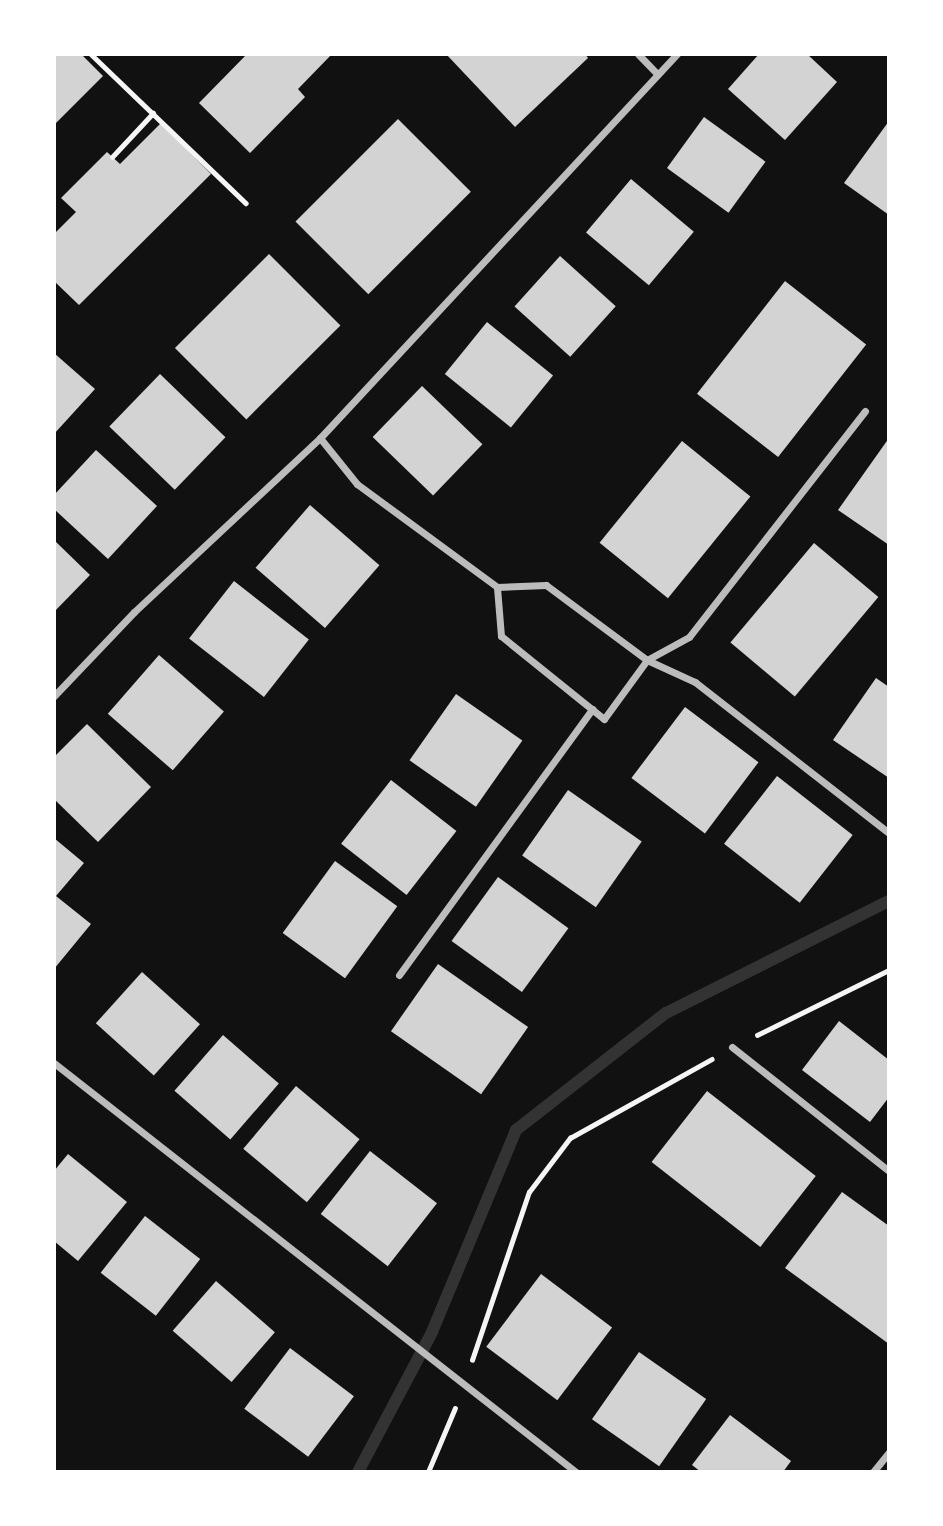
<!DOCTYPE html>
<html>
<head>
<meta charset="utf-8">
<style>
  body { margin:0 }
  #map { position:relative; width:943px; height:1526px; overflow:hidden; background:#111; font-family:Inter,sans-serif }
  div>[style] { position:absolute }
  .stream>* { height:12px; margin:-6px; padding:0 6px; transform-origin:6px; border-radius:6px; background:#333 }
  .building>* { inset:0; background:#d3d3d3; transform-origin:0 0 }
  .path>* { height:4.5px; margin:-2.25px; padding:0 2.25px; transform-origin:2.25px; border-radius:2.25px; background:#f5f5f5 }
  .minor>* { height:7px; margin:-3.5px; padding:0 3.5px; transform-origin:3.5px; border-radius:3.5px; background:#bcbcbc }
  span { translate:-50% -50%; white-space:nowrap; text-align:center; line-height:1.15; -webkit-text-stroke:6px #fff; paint-order:stroke }
  .frame { position:absolute; inset:0; border:56px solid #fff; pointer-events:none }
</style>
</head>
<body>
<div id="map">
  <div class="stream">
    <i style="left:358px;top:1472px;width:158px;rotate:-62.1deg"></i>
    <i style="left:432px;top:1332px;width:219px;rotate:-67.4deg"></i>
    <i style="left:516px;top:1130px;width:190px;rotate:-38deg"></i>
    <i style="left:666px;top:1013px;width:250px;rotate:-26.7deg"></i>
  </div>
  <div class="building">
    <i style="clip-path:polygon(54px 54px,81px 54px,103px 76px,54px 125px)"></i>
    <i style="clip-path:polygon(247px 54px,332px 54px,298px 89px,305px 97px,250px 153px,199px 103px)"></i>
    <i style="clip-path:polygon(446px 54px,585px 54px,588px 58px,515px 127px)"></i>
    <i style="clip-path:polygon(759px 54px,807px 54px,837px 82px,785px 140px,728px 89px)"></i>
    <i style="left:704px;top:117px;width:76px;height:63px;rotate:36deg"></i>
    <i style="left:398px;top:119px;width:103px;height:145px;rotate:45deg"></i>
    <i style="clip-path:polygon(889px 121px,889px 215px,844px 183px)"></i>
    <i style="clip-path:polygon(161px 123px,211px 174px,79px 305px,54px 281px,54px 234px,76px 212px,61px 198px,107px 152px,120px 164px)"></i>
    <i style="left:631px;top:179px;width:82px;height:70px;rotate:40deg"></i>
    <i style="left:269px;top:254px;width:101px;height:133px;rotate:45deg"></i>
    <i style="left:560px;top:256px;width:75px;height:68px;rotate:42deg"></i>
    <i style="left:785px;top:281px;width:103px;height:143px;rotate:38deg"></i>
    <i style="left:487px;top:322px;width:85px;height:67px;rotate:39deg"></i>
    <i style="clip-path:polygon(54px 353px,95px 389px,54px 434px)"></i>
    <i style="left:160px;top:374px;width:91px;height:73px;rotate:44deg"></i>
    <i style="left:422px;top:386px;width:84px;height:71px;rotate:44deg"></i>
    <i style="clip-path:polygon(889px 438px,889px 545px,838px 510px)"></i>
    <i style="left:682px;top:441px;width:88px;height:131px;rotate:39deg"></i>
    <i style="clip-path:polygon(96px 450px,157px 506px,108px 559px,54px 509px,54px 495px)"></i>
    <i style="left:310px;top:505px;width:92px;height:83px;rotate:41deg"></i>
    <i style="clip-path:polygon(54px 540px,90px 575px,54px 612px)"></i>
    <i style="left:814px;top:543px;width:84px;height:130px;rotate:40deg"></i>
    <i style="left:234px;top:581px;width:95px;height:73px;rotate:38deg"></i>
    <i style="left:159px;top:655px;width:86px;height:78px;rotate:41deg"></i>
    <i style="clip-path:polygon(876px 678px,889px 687px,889px 778px,833px 740px)"></i>
    <i style="left:456px;top:694px;width:81px;height:81px;rotate:35deg"></i>
    <i style="left:685px;top:707px;width:92px;height:89px;rotate:37deg"></i>
    <i style="clip-path:polygon(87px 724px,151px 787px,98px 842px,54px 799px,54px 757px)"></i>
    <i style="left:777px;top:776px;width:96px;height:86px;rotate:38deg"></i>
    <i style="left:391px;top:780px;width:83px;height:81px;rotate:38deg"></i>
    <i style="left:568px;top:790px;width:90px;height:80px;rotate:35deg"></i>
    <i style="clip-path:polygon(54px 838px,84px 863px,56px 896px,91px 924px,54px 969px)"></i>
    <i style="left:335px;top:861px;width:77px;height:89px;rotate:36deg"></i>
    <i style="left:498px;top:877px;width:87px;height:79px;rotate:36deg"></i>
    <i style="left:438px;top:964px;width:110px;height:82px;rotate:35deg"></i>
    <i style="left:142px;top:972px;width:78px;height:69px;rotate:42deg"></i>
    <i style="clip-path:polygon(839px 1021px,889px 1060px,889px 1097px,870px 1122px,802px 1070px)"></i>
    <i style="left:223px;top:1035px;width:74px;height:74px;rotate:41deg"></i>
    <i style="left:296px;top:1086px;width:83px;height:82px;rotate:40deg"></i>
    <i style="left:707px;top:1091px;width:138px;height:90px;rotate:38deg"></i>
    <i style="left:370px;top:1151px;width:85px;height:80px;rotate:38deg"></i>
    <i style="clip-path:polygon(68px 1154px,127px 1202px,78px 1261px,54px 1241px,54px 1171px)"></i>
    <i style="clip-path:polygon(842px 1192px,889px 1226px,889px 1344px,785px 1268px)"></i>
    <i style="left:145px;top:1216px;width:70px;height:72px;rotate:38deg"></i>
    <i style="left:541px;top:1274px;width:89px;height:91px;rotate:37deg"></i>
    <i style="left:216px;top:1281px;width:78px;height:66px;rotate:41deg"></i>
    <i style="left:290px;top:1348px;width:80px;height:76px;rotate:37deg"></i>
    <i style="left:639px;top:1352px;width:82px;height:82px;rotate:35deg"></i>
    <i style="clip-path:polygon(730px 1415px,791px 1461px,783px 1472px,701px 1472px,692px 1465px)"></i>
  </div>
  <div class="path">
    <i style="left:91px;top:54px;width:215px;rotate:43.9deg"></i>
    <i style="left:112px;top:157px;width:60px;rotate:-47deg"></i>
    <i style="left:757px;top:1035px;width:147px;rotate:-26.2deg"></i>
    <i style="left:472px;top:1360px;width:177px;rotate:-71.3deg"></i>
    <i style="left:529px;top:1192px;width:68px;rotate:-52.8deg"></i>
    <i style="left:570px;top:1138px;width:162px;rotate:-29.1deg"></i>
    <i style="left:428px;top:1472px;width:69px;rotate:-67.1deg"></i>
  </div>
  <div class="minor">
    <i style="left:638px;top:54px;width:28px;rotate:46deg"></i>
    <i style="left:865px;top:411px;width:286px;rotate:127.9deg"></i>
    <i style="left:689px;top:637px;width:48px;rotate:151.3deg"></i>
    <i style="left:647px;top:660px;width:73px;rotate:126.1deg"></i>
    <i style="left:604px;top:719px;width:132px;rotate:-141.1deg"></i>
    <i style="left:501px;top:636px;width:49px;rotate:-94.7deg"></i>
    <i style="left:497px;top:587px;width:49px;rotate:-2.3deg"></i>
    <i style="left:546px;top:585px;width:126px;rotate:36.6deg"></i>
    <i style="left:647px;top:660px;width:53px;rotate:24.6deg"></i>
    <i style="left:695px;top:682px;width:246px;rotate:37.9deg"></i>
    <i style="left:320px;top:438px;width:59px;rotate:51.2deg"></i>
    <i style="left:357px;top:484px;width:174px;rotate:36.3deg"></i>
    <i style="left:54px;top:696px;width:116px;rotate:-46.4deg"></i>
    <i style="left:134px;top:612px;width:255px;rotate:-43.1deg"></i>
    <i style="left:320px;top:438px;width:524px;rotate:-47.09deg"></i>
    <i style="left:399px;top:975px;width:329px;rotate:-54deg"></i>
    <i style="left:732px;top:1047px;width:200px;rotate:38.3deg"></i>
    <i style="left:54px;top:1063px;width:663px;rotate:38.08deg"></i>
    <i style="left:873px;top:1472px;width:26px;rotate:-51deg"></i>
  </div>
  <div class="frame"></div>
</div>
</body>
</html>
